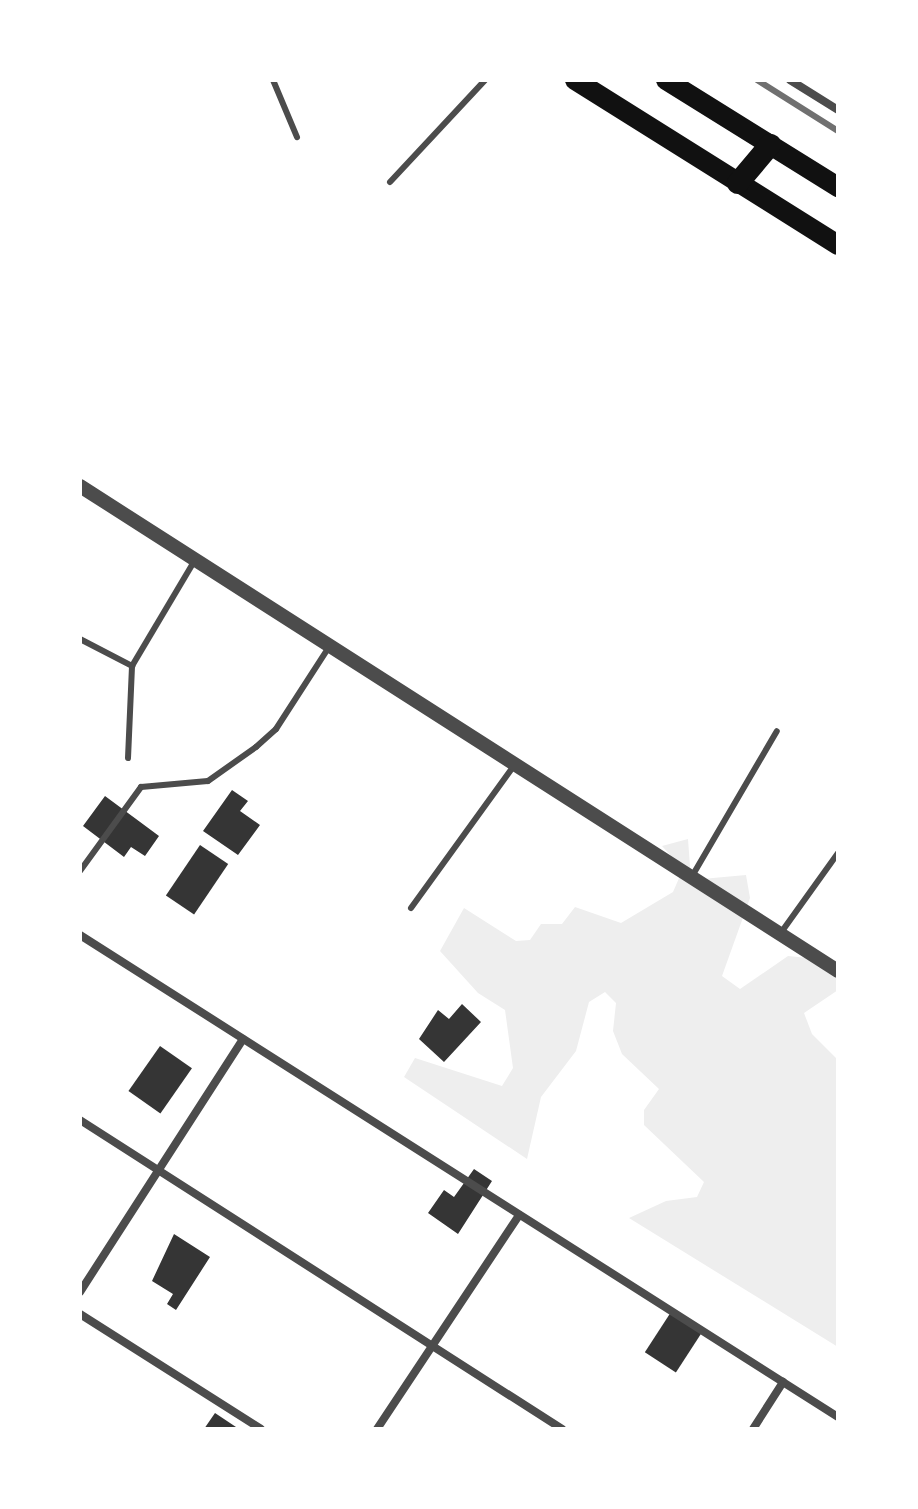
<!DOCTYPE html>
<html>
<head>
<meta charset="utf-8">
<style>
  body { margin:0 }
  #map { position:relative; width:918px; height:1509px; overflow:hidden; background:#fff; font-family:"Alegreya Sans",sans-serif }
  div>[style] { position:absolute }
  .green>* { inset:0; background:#eee }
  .building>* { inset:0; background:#353535; transform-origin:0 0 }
  .service>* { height:6px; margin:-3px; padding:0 3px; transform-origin:3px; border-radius:3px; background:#4c4c4c }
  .minor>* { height:8px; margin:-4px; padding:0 4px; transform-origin:4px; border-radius:4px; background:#4c4c4c }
  .tertiary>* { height:14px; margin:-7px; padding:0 7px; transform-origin:7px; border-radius:7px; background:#4c4c4c }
  .primary>* { height:20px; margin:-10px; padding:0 10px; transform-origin:10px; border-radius:10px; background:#111 }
  .trunk>* { height:22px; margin:-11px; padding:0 11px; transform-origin:11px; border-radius:11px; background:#111 }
  .rail>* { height:6px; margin:-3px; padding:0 3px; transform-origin:3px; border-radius:3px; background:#707070 }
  span { translate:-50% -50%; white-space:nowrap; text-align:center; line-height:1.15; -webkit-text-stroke:6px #fff; paint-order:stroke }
  .frame { position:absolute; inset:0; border:82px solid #fff; pointer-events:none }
</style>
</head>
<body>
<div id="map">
  <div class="green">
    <i style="clip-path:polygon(688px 839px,691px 880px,746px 875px,750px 898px,722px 976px,740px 989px,788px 956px,838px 961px,838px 990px,804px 1013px,812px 1034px,838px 1060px,838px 1347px,629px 1218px,666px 1201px,697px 1197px,704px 1182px,644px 1125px,644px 1110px,659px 1089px,622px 1054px,613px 1031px,616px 1003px,605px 992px,589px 1002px,576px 1051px,541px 1097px,527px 1159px,404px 1077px,415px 1058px,502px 1086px,513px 1068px,505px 1010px,478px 993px,440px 951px,464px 908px,516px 941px,530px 940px,541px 924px,562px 924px,575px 907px,621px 923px,673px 892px,683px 869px,662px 846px)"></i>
  </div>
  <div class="building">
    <i style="clip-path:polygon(232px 790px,248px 801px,240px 811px,260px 825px,238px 855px,203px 831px)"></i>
    <i style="clip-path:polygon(105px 796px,159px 836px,145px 856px,131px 847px,124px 857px,83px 826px)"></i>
    <i style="left:200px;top:845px;width:34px;height:61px;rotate:34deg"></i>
    <i style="clip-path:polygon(462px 1004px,481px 1022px,444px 1062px,419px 1039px,438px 1010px,449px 1019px)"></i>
    <i style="left:160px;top:1046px;width:39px;height:55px;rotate:35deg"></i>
    <i style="clip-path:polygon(474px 1169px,492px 1181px,458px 1234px,428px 1213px,444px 1190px,454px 1197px)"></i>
    <i style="clip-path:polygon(174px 1234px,210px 1257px,176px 1310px,167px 1304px,173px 1294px,152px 1281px)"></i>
    <i style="left:671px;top:1312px;width:37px;height:48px;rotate:33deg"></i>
    <i style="clip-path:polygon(215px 1413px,239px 1429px,204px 1429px)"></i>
  </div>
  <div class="service">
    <i style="left:273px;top:80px;width:62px;rotate:67.2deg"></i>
    <i style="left:390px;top:182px;width:139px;rotate:-47deg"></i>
    <i style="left:80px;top:639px;width:59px;rotate:27.4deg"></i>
    <i style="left:128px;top:758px;width:92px;rotate:-87.5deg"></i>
    <i style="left:132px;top:666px;width:123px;rotate:-59.3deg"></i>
    <i style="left:80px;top:871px;width:104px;rotate:-54deg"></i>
    <i style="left:141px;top:787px;width:67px;rotate:-5.1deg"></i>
    <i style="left:208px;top:781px;width:59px;rotate:-35.3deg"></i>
    <i style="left:256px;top:747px;width:27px;rotate:-42deg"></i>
    <i style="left:276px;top:729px;width:98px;rotate:-57.1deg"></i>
    <i style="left:691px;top:878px;width:170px;rotate:-59.7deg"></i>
    <i style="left:411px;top:908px;width:174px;rotate:-54.1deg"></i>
    <i style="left:780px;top:934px;width:100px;rotate:-54.4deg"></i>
  </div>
  <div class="minor">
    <i style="left:790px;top:80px;width:57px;rotate:32deg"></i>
    <i style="left:80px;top:935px;width:898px;rotate:32.45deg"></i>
    <i style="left:80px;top:1120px;width:573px;rotate:32.66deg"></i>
    <i style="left:80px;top:1292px;width:301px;rotate:-57.2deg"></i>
    <i style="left:80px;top:1314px;width:214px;rotate:32.4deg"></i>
    <i style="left:377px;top:1429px;width:257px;rotate:-56.4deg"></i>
    <i style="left:753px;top:1429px;width:56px;rotate:-57.4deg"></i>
  </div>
  <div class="tertiary">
    <i style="left:80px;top:486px;width:900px;rotate:32.61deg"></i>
  </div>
  <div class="primary">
    <i style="left:575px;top:80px;width:310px;rotate:32.1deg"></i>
    <i style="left:666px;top:80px;width:203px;rotate:31.9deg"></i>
  </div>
  <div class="trunk">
    <i style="left:738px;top:183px;width:50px;rotate:-49.9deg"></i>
  </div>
  <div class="rail">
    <i style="left:757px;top:80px;width:96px;rotate:32.2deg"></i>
  </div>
  <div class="frame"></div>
</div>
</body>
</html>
